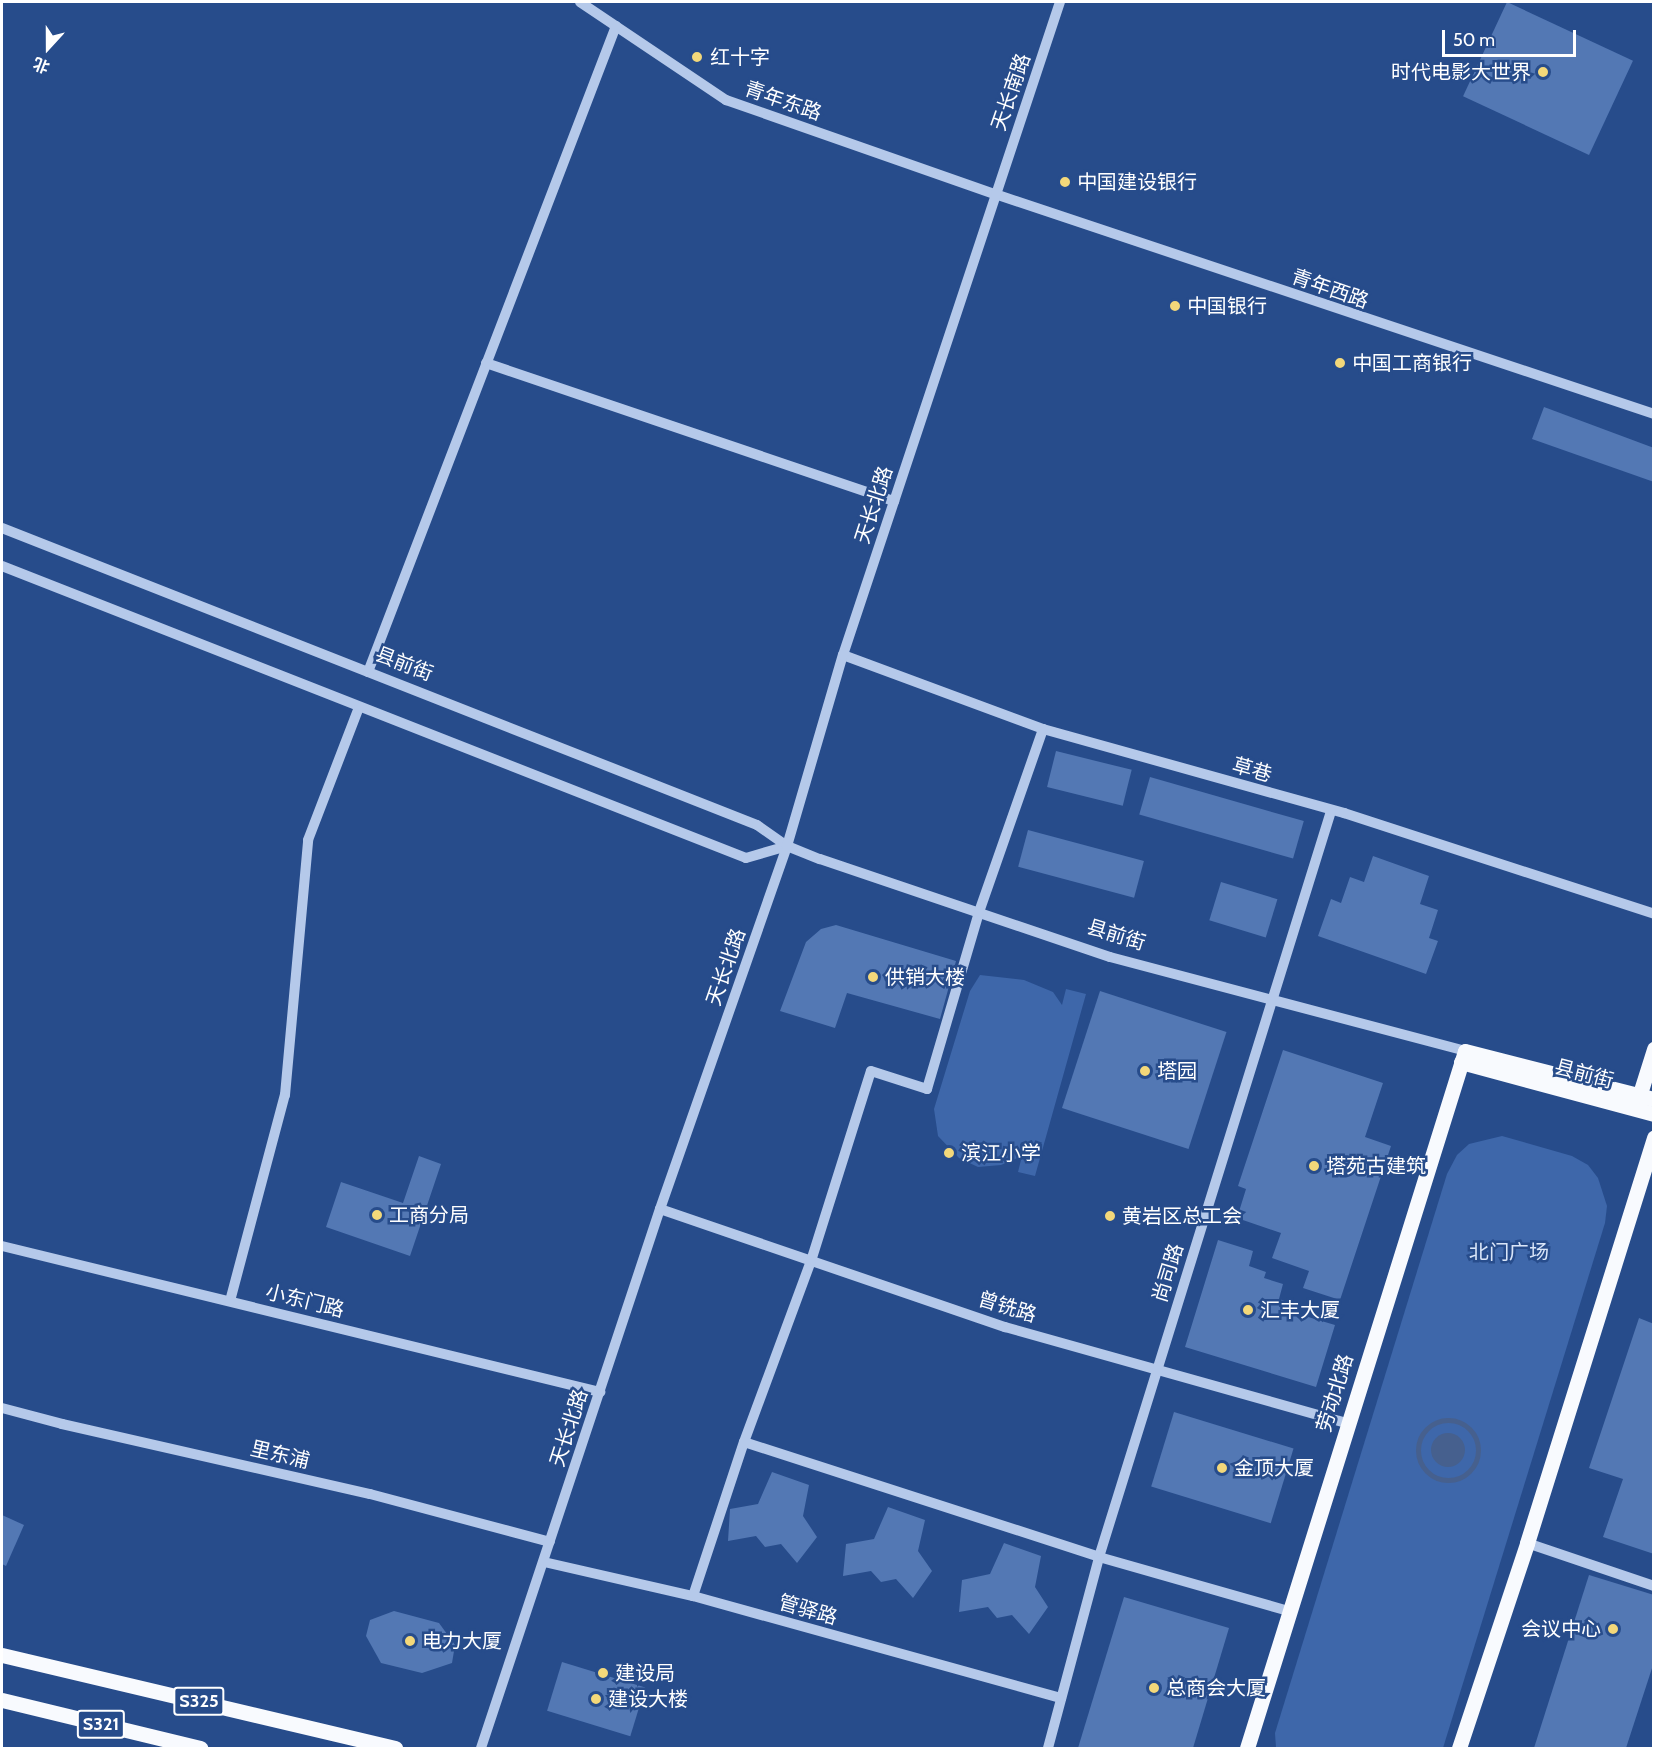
<!DOCTYPE html>
<html>
<head>
<meta charset="utf-8">
<style>
  body { margin:0 }
  #map { position:relative; width:1655px; height:1750px; overflow:hidden; background:#274c8b; font-family:Cabin,"Noto Sans SC",sans-serif }
  div>[style] { position:absolute }
  .green>* { inset:0; background:#3e67aa }
  .water>* { inset:0; background:#46608e }
  .round { border-radius:50% }
  .stream>* { height:5px; margin:-2.5px; padding:0 2.5px; transform-origin:2.5px; border-radius:2.5px; background:#46608e }
  .stream>.ring { margin:-2.5px; padding:0; box-sizing:content-box; background:none; border:5px solid #46608e; border-radius:50% }
  .building>* { inset:0; background:#5378b4; transform-origin:0 0 }
  .minor>* { height:10px; margin:-5px; padding:0 5px; transform-origin:5px; border-radius:5px; background:#b5c9ea }
  .major>* { height:15px; margin:-7.5px; padding:0 7.5px; transform-origin:7.5px; border-radius:7.5px; background:#f8fafe }
  .dots>* { width:16px; height:16px; translate:-50% -50%; box-sizing:border-box; border:3px solid #274c8b; border-radius:50% }
  span { translate:-50% -50%; white-space:nowrap; text-align:center; line-height:1.15; -webkit-text-stroke:5px #274c8b; paint-order:stroke }
  .shield-label span { padding:2px 4px; background:#274c8b; border:2px solid; border-radius:4px; -webkit-text-stroke-width:0 }
  .shield-label { font-size:18px; color:#fff; font-weight:700 }
  .poi-label { font-size:20px; color:#fff }
  .left { translate:0 -50%; text-align:left }
  .right { translate:-100% -50%; text-align:right }
  .street-label { font-size:20px; color:#fff }
  .park-label { font-size:20px; color:#d9e5f8 }
  .frame { position:absolute; inset:0; border:3px solid #fff; pointer-events:none }
  .north { position:absolute; left:18px; top:18px; width:60px; height:60px; -webkit-text-stroke:4px #274c8b; paint-order:stroke; rotate:201deg; font-size:16px; font-weight:700; line-height:24px; text-align:center; color:#fff }
  .north::after { content:''; display:block; margin:auto; width:21px; height:27px; background:#fff; clip-path:polygon(50% 0,100% 100%,50% 72%,0 100%) }
  .scale { position:absolute; left:1442px; top:30px; width:134px; height:27px; box-sizing:border-box; border:3px solid #fff; border-top:0; padding-left:8px; font-size:18px; line-height:21px; white-space:nowrap; color:#fff; -webkit-text-stroke:4px #274c8b; paint-order:stroke }
</style>
</head>
<body>
<div id="map">
  <div class="green">
    <i style="clip-path:polygon(980px 975px,1024px 980px,1053px 992px,1062px 1005px,1066px 989px,1086px 994px,1035px 1176px,1018px 1172px,1022px 1156px,1001px 1165px,978px 1167px,959px 1158px,938px 1136px,934px 1109px,970px 991px)"></i>
    <i style="clip-path:polygon(1502px 1136px,1572px 1156px,1588px 1165px,1598px 1178px,1607px 1206px,1605px 1223px,1443px 1748px,1276px 1748px,1275px 1733px,1447px 1174px,1457px 1155px,1469px 1144px)"></i>
  </div>
  <div class="water">
    <i class="round" style="left:1431px;top:1433px;width:34px;height:34px"></i>
  </div>
  <div class="stream">
    <i class="ring" style="left:1418px;top:1420px;width:55px;height:55px"></i>
  </div>
  <div class="building">
    <i style="left:1507px;top:2px;width:139px;height:104px;rotate:25deg"></i>
    <i style="clip-path:polygon(1544px 407px,1654px 448px,1654px 482px,1532px 439px)"></i>
    <i style="left:1056px;top:751px;width:78px;height:37px;rotate:14deg"></i>
    <i style="left:1150px;top:777px;width:160px;height:39px;rotate:16deg"></i>
    <i style="left:1028px;top:830px;width:120px;height:38px;rotate:15deg"></i>
    <i style="clip-path:polygon(1373px 856px,1429px 876px,1420px 904px,1438px 910px,1429px 938px,1438px 941px,1426px 974px,1318px 936px,1331px 899px,1341px 903px,1350px 877px,1364px 882px)"></i>
    <i style="left:1221px;top:882px;width:59px;height:40px;rotate:17deg"></i>
    <i style="clip-path:polygon(836px 925px,956px 961px,940px 1019px,847px 993px,835px 1028px,780px 1011px,806px 942px,821px 929px)"></i>
    <i style="left:1100px;top:991px;width:133px;height:123px;rotate:18deg"></i>
    <i style="clip-path:polygon(1283px 1050px,1383px 1083px,1365px 1137px,1391px 1146px,1340px 1300px,1303px 1288px,1309px 1271px,1272px 1258px,1281px 1233px,1237px 1218px,1246px 1189px,1238px 1186px)"></i>
    <i style="clip-path:polygon(419px 1156px,441px 1164px,410px 1256px,326px 1227px,341px 1182px,403px 1203px)"></i>
    <i style="clip-path:polygon(1218px 1240px,1253px 1251px,1249px 1266px,1266px 1272px,1264px 1278px,1283px 1284px,1279px 1299px,1300px 1306px,1298px 1314px,1335px 1325px,1316px 1387px,1185px 1347px)"></i>
    <i style="clip-path:polygon(1639px 1318px,1654px 1324px,1654px 1554px,1603px 1537px,1623px 1479px,1589px 1468px)"></i>
    <i style="left:1174px;top:1412px;width:125px;height:78px;rotate:17deg"></i>
    <i style="clip-path:polygon(772px 1472px,809px 1485px,803px 1516px,817px 1537px,797px 1563px,781px 1544px,765px 1547px,756px 1536px,728px 1541px,730px 1509px,758px 1504px)"></i>
    <i style="clip-path:polygon(888px 1507px,925px 1520px,918px 1551px,932px 1571px,913px 1598px,896px 1579px,881px 1582px,871px 1571px,843px 1576px,846px 1544px,874px 1539px)"></i>
    <i style="clip-path:polygon(2px 1515px,24px 1525px,6px 1566px,2px 1564px)"></i>
    <i style="clip-path:polygon(1004px 1543px,1041px 1556px,1035px 1587px,1048px 1607px,1029px 1634px,1012px 1615px,997px 1618px,988px 1607px,959px 1612px,962px 1580px,990px 1574px)"></i>
    <i style="clip-path:polygon(1589px 1575px,1654px 1595px,1654px 1662px,1626px 1748px,1534px 1748px)"></i>
    <i style="clip-path:polygon(1124px 1597px,1229px 1628px,1193px 1748px,1078px 1748px)"></i>
    <i style="clip-path:polygon(394px 1611px,439px 1623px,455px 1645px,452px 1663px,422px 1673px,381px 1663px,366px 1636px,370px 1620px)"></i>
    <i style="left:562px;top:1662px;width:87px;height:51px;rotate:17deg"></i>
  </div>
  <div class="minor">
    <i style="left:580px;top:2px;width:176px;rotate:33.9deg"></i>
    <i style="left:726px;top:100px;width:285px;rotate:19.3deg"></i>
    <i style="left:995px;top:194px;width:695px;rotate:18.46deg"></i>
    <i style="left:486px;top:363px;width:431px;rotate:18.7deg"></i>
    <i style="left:2px;top:528px;width:811px;rotate:21.47deg"></i>
    <i style="left:757px;top:825px;width:37px;rotate:35deg"></i>
    <i style="left:787px;top:846px;width:35px;rotate:22deg"></i>
    <i style="left:820px;top:859px;width:306px;rotate:18.7deg"></i>
    <i style="left:1110px;top:957px;width:367px;rotate:14.8deg"></i>
    <i style="left:2px;top:566px;width:799px;rotate:21.43deg"></i>
    <i style="left:746px;top:858px;width:43px;rotate:-16.3deg"></i>
    <i style="left:843px;top:655px;width:213px;rotate:20.3deg"></i>
    <i style="left:1043px;top:729px;width:313px;rotate:15.6deg"></i>
    <i style="left:1344px;top:813px;width:326px;rotate:18deg"></i>
    <i style="left:368px;top:672px;width:692px;rotate:-69deg"></i>
    <i style="left:660px;top:1209px;width:365px;rotate:18.9deg"></i>
    <i style="left:1005px;top:1327px;width:355px;rotate:15.7deg"></i>
    <i style="left:2px;top:1246px;width:616px;rotate:13.72deg"></i>
    <i style="left:230px;top:1301px;width:213px;rotate:-75.1deg"></i>
    <i style="left:285px;top:1095px;width:256px;rotate:-84.8deg"></i>
    <i style="left:308px;top:840px;width:142px;rotate:-69deg"></i>
    <i style="left:2px;top:1408px;width:62px;rotate:14.9deg"></i>
    <i style="left:62px;top:1424px;width:316px;rotate:12.8deg"></i>
    <i style="left:370px;top:1494px;width:186px;rotate:14.9deg"></i>
    <i style="left:744px;top:1442px;width:373px;rotate:17.9deg"></i>
    <i style="left:1099px;top:1557px;width:197px;rotate:15.9deg"></i>
    <i style="left:1527px;top:1543px;width:134px;rotate:18.7deg"></i>
    <i style="left:544px;top:1562px;width:153px;rotate:12.9deg"></i>
    <i style="left:693px;top:1596px;width:382px;rotate:15.5deg"></i>
    <i style="left:693px;top:1596px;width:162px;rotate:-71.7deg"></i>
    <i style="left:744px;top:1442px;width:193px;rotate:-69.7deg"></i>
    <i style="left:811px;top:1261px;width:199px;rotate:-72.5deg"></i>
    <i style="left:871px;top:1071px;width:59px;rotate:17.8deg"></i>
    <i style="left:927px;top:1089px;width:184px;rotate:-73.6deg"></i>
    <i style="left:979px;top:912px;width:194px;rotate:-70.7deg"></i>
    <i style="left:481px;top:1748px;width:568px;rotate:-71.63deg"></i>
    <i style="left:660px;top:1209px;width:385px;rotate:-70.7deg"></i>
    <i style="left:787px;top:846px;width:199px;rotate:-73.7deg"></i>
    <i style="left:843px;top:655px;width:688px;rotate:-71.62deg"></i>
    <i style="left:1048px;top:1748px;width:198px;rotate:-75deg"></i>
    <i style="left:1099px;top:1557px;width:781px;rotate:-72.72deg"></i>
  </div>
  <div class="major">
    <i style="left:1461px;top:1062px;width:200px;rotate:15.1deg"></i>
    <i style="left:1637px;top:1103px;width:57px;rotate:-72.5deg"></i>
    <i style="left:2px;top:1655px;width:404px;rotate:13.3deg"></i>
    <i style="left:2px;top:1700px;width:204px;rotate:13.6deg"></i>
    <i style="left:1247px;top:1748px;width:730px;rotate:-72.63deg"></i>
    <i style="left:1465px;top:1051px;width:195px;rotate:14.3deg"></i>
    <i style="left:1459px;top:1748px;width:216px;rotate:-71.6deg"></i>
    <i style="left:1527px;top:1543px;width:425px;rotate:-72.6deg"></i>
  </div>
  <div class="dots">
    <i style="left:697px;top:57px;background:#f3d87a"></i>
    <i style="left:1543px;top:72px;background:#f3d87a"></i>
    <i style="left:1065px;top:182px;background:#f3d87a"></i>
    <i style="left:1175px;top:306px;background:#f3d87a"></i>
    <i style="left:1340px;top:363px;background:#f3d87a"></i>
    <i style="left:873px;top:977px;background:#f3d87a"></i>
    <i style="left:1145px;top:1071px;background:#f3d87a"></i>
    <i style="left:949px;top:1153px;background:#f3d87a"></i>
    <i style="left:1314px;top:1166px;background:#f3d87a"></i>
    <i style="left:377px;top:1215px;background:#f3d87a"></i>
    <i style="left:1110px;top:1216px;background:#f3d87a"></i>
    <i style="left:1248px;top:1310px;background:#f3d87a"></i>
    <i style="left:1222px;top:1468px;background:#f3d87a"></i>
    <i style="left:1613px;top:1629px;background:#f3d87a"></i>
    <i style="left:410px;top:1641px;background:#f3d87a"></i>
    <i style="left:603px;top:1673px;background:#f3d87a"></i>
    <i style="left:1154px;top:1688px;background:#f3d87a"></i>
    <i style="left:596px;top:1699px;background:#f3d87a"></i>
  </div>
  <div class="shield-label">
    <span style="left:199px;top:1701px">S325</span>
    <span style="left:101px;top:1724px">S321</span>
  </div>
  <div class="poi-label">
    <span class="left" style="left:710px;top:57px">红十字</span>
    <span class="right" style="left:1531px;top:72px">时代电影大世界</span>
    <span class="left" style="left:1077px;top:182px">中国建设银行</span>
    <span class="left" style="left:1187px;top:306px">中国银行</span>
    <span class="left" style="left:1352px;top:363px">中国工商银行</span>
    <span class="left" style="left:885px;top:977px">供销大楼</span>
    <span class="left" style="left:1157px;top:1071px">塔园</span>
    <span class="left" style="left:961px;top:1153px">滨江小学</span>
    <span class="left" style="left:1326px;top:1166px">塔苑古建筑</span>
    <span class="left" style="left:389px;top:1215px">工商分局</span>
    <span class="left" style="left:1122px;top:1216px">黄岩区总工会</span>
    <span class="left" style="left:1260px;top:1310px">汇丰大厦</span>
    <span class="left" style="left:1234px;top:1468px">金顶大厦</span>
    <span class="right" style="left:1601px;top:1629px">会议中心</span>
    <span class="left" style="left:422px;top:1641px">电力大厦</span>
    <span class="left" style="left:615px;top:1673px">建设局</span>
    <span class="left" style="left:1166px;top:1688px">总商会大厦</span>
    <span class="left" style="left:608px;top:1699px">建设大楼</span>
  </div>
  <div class="street-label">
    <span style="left:1011px;top:92px;rotate:-71deg">天长南路</span>
    <span style="left:783px;top:101px;rotate:19deg">青年东路</span>
    <span style="left:1330px;top:289px;rotate:19deg">青年西路</span>
    <span style="left:874px;top:505px;rotate:-72deg">天长北路</span>
    <span style="left:404px;top:664px;rotate:21deg">县前街</span>
    <span style="left:1252px;top:770px;rotate:16deg">草巷</span>
    <span style="left:1116px;top:935px;rotate:17deg">县前街</span>
    <span style="left:726px;top:967px;rotate:-71deg">天长北路</span>
    <span style="left:1584px;top:1074px;rotate:15deg">县前街</span>
    <span style="left:1168px;top:1273px;rotate:-73deg">尚司路</span>
    <span style="left:305px;top:1301px;rotate:14deg">小东门路</span>
    <span style="left:1007px;top:1307px;rotate:17deg">曾铣路</span>
    <span style="left:1335px;top:1393px;rotate:-73deg">劳动北路</span>
    <span style="left:569px;top:1428px;rotate:-72deg">天长北路</span>
    <span style="left:280px;top:1455px;rotate:13deg">里东浦</span>
    <span style="left:808px;top:1610px;rotate:16deg">管驿路</span>
  </div>
  <div class="park-label">
    <span style="left:1509px;top:1252px">北门广场</span>
  </div>
  <div class="frame"></div>
  <div class="north">北</div>
  <div class="scale">50 m</div>
</div>
</body>
</html>
